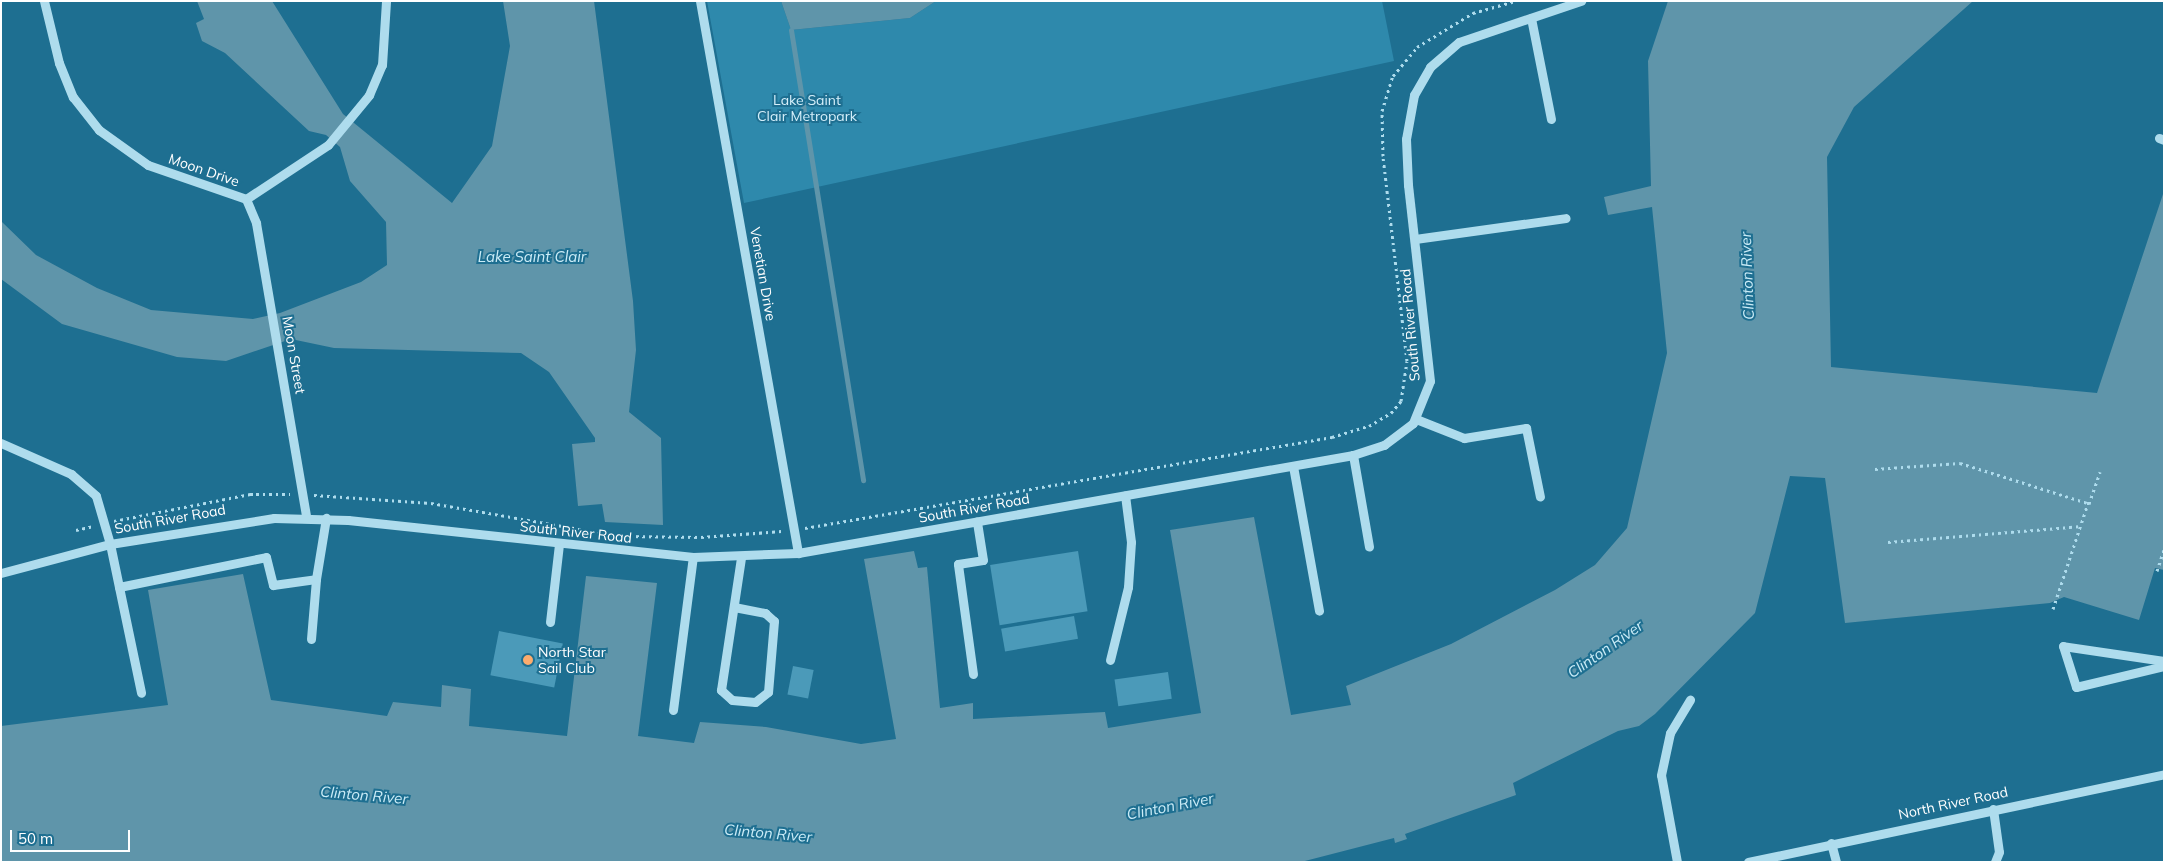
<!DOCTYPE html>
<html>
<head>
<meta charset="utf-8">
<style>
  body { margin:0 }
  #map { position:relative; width:2165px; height:863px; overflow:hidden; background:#1e6f91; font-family:Mulish,sans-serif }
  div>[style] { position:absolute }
  .green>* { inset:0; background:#2e89ac }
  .water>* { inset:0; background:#5f95aa }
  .stream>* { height:5px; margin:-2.5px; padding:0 2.5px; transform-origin:2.5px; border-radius:2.5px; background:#5f95aa }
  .building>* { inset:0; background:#4b9ab9; transform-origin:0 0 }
  .path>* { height:3px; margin-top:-1.5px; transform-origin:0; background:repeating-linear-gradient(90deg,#aedced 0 2.5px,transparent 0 6.5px) }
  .minor>* { height:9px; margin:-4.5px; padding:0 4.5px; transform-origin:4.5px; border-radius:4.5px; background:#aedced }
  .dots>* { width:14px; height:14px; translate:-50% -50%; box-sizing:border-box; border:2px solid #1e6f91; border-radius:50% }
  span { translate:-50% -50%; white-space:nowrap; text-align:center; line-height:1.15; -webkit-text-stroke:4px #1e6f91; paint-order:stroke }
  .park-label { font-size:14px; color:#d4effa }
  .street-label { font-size:14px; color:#fff }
  .poi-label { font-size:14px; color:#fff }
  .left { translate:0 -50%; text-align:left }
  .water-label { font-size:15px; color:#cbecf7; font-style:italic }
  .frame { position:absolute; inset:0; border:2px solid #fff; pointer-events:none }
  .scale { position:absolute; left:10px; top:830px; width:120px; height:22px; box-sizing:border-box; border:2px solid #fff; border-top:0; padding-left:6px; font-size:15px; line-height:18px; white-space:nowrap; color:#fff; -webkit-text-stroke:4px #1e6f91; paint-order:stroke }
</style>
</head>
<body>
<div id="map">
  <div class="green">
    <i style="clip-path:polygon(707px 1px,781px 1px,791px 30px,910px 18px,936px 1px,1382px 1px,1394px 61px,744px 203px)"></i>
  </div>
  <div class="water">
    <i style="clip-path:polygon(197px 1px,272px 1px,343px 114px,452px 203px,492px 146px,510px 46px,503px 1px,594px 1px,633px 301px,636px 350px,629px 412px,661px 438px,663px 525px,605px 522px,602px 504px,578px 506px,572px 444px,595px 442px,595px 438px,549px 372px,521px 353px,334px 348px,291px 339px,226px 361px,177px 357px,62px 324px,1px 279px,1px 221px,36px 255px,97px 288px,151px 310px,253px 319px,280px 313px,361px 282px,387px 265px,386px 222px,350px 181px,340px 147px,326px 135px,309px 131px,225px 53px,202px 41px,196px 23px,204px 19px)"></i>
    <i style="clip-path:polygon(781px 1px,936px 1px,910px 18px,791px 30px)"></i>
    <i style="clip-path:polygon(1668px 1px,1973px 1px,1854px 107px,1827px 157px,1831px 367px,2097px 393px,2164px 191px,2164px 570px,2155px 568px,2139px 620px,2064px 597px,2050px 603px,1845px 623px,1825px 478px,1790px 476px,1755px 613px,1655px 714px,1639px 726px,1618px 731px,1513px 783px,1516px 795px,1405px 834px,1407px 839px,1395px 843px,1394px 838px,1301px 862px,1px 862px,1px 726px,168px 705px,148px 590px,243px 574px,271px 700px,387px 716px,393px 702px,441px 707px,442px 685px,471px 689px,469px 726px,567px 736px,586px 576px,657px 583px,638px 736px,694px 743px,700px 722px,766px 727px,861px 744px,896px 739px,864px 559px,914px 551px,918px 568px,927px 567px,940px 708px,973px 703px,973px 719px,1105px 712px,1108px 728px,1201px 713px,1170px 530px,1254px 517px,1291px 715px,1351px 705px,1346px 686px,1451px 644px,1555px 590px,1595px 565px,1627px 528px,1667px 353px,1652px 207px,1608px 215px,1604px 197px,1651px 186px,1648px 61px)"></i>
  </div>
  <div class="stream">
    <i style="left:791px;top:30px;width:456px;rotate:80.9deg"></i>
  </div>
  <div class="building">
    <i style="left:1078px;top:551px;width:61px;height:89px;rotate:81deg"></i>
    <i style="left:1074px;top:616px;width:23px;height:74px;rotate:80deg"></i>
    <i style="left:499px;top:631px;width:65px;height:45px;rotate:11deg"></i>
    <i style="left:793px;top:666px;width:21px;height:29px;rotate:11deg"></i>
    <i style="left:1168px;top:672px;width:27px;height:54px;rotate:82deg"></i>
  </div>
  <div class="path">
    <i style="left:1875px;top:469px;width:85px;rotate:-4deg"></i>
    <i style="left:1960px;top:463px;width:134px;rotate:17.4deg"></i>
    <i style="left:314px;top:495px;width:117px;rotate:3.9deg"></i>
    <i style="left:431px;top:503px;width:187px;rotate:9.9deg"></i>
    <i style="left:2089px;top:504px;width:34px;rotate:-71deg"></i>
    <i style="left:114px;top:521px;width:139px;rotate:-11.2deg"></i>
    <i style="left:250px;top:494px;width:40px"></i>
    <i style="left:805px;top:528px;width:535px;rotate:-9.8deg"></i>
    <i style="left:1332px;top:437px;width:39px;rotate:-17deg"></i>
    <i style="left:1369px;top:426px;width:26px;rotate:-31deg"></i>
    <i style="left:1391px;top:413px;width:16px;rotate:-50deg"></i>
    <i style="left:1401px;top:401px;width:40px;rotate:-81.5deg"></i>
    <i style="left:1407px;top:361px;width:206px;rotate:-96.7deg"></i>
    <i style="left:1383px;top:156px;width:45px;rotate:-91.3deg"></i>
    <i style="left:1382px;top:111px;width:37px;rotate:-73deg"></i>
    <i style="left:1393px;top:76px;width:38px;rotate:-50deg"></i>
    <i style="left:1417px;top:47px;width:66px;rotate:-31.3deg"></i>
    <i style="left:1473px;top:13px;width:44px;rotate:-15.9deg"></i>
    <i style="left:76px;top:530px;width:17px;rotate:-13deg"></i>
    <i style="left:623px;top:536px;width:78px;rotate:0.7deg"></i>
    <i style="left:701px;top:537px;width:81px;rotate:-4.2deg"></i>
    <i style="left:1888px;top:542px;width:194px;rotate:-4.7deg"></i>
    <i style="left:2157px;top:571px;width:22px;rotate:-72deg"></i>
    <i style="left:2053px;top:609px;width:115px;rotate:-71.7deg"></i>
  </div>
  <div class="minor">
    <i style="left:44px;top:1px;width:64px;rotate:76.4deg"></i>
    <i style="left:59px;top:63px;width:37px;rotate:68deg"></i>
    <i style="left:73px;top:97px;width:42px;rotate:51.8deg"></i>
    <i style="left:99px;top:130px;width:60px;rotate:35.5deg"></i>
    <i style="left:148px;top:165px;width:104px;rotate:19.1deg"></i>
    <i style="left:246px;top:199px;width:98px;rotate:-33.4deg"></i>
    <i style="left:328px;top:145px;width:65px;rotate:-50.6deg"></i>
    <i style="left:369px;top:95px;width:33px;rotate:-67deg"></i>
    <i style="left:382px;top:65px;width:64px;rotate:-86.4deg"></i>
    <i style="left:700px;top:1px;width:561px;rotate:79.93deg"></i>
    <i style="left:1531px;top:18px;width:103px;rotate:78.8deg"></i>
    <i style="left:2159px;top:138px;width:5px;rotate:22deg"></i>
    <i style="left:246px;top:199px;width:26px;rotate:67deg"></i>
    <i style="left:256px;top:223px;width:298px;rotate:80.3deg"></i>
    <i style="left:1415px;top:239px;width:152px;rotate:-7.9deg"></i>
    <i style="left:1416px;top:419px;width:52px;rotate:21.6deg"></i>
    <i style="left:1464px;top:438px;width:63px;rotate:-9.2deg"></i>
    <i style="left:1526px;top:428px;width:70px;rotate:78.5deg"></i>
    <i style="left:1px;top:443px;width:77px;rotate:23.9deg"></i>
    <i style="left:71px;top:474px;width:33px;rotate:41deg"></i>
    <i style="left:96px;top:496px;width:50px;rotate:73.7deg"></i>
    <i style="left:110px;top:544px;width:152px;rotate:78.2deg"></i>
    <i style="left:1353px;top:455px;width:93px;rotate:80.1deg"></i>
    <i style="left:1293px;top:466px;width:147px;rotate:79.8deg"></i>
    <i style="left:1px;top:573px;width:113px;rotate:-14.9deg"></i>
    <i style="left:110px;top:544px;width:166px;rotate:-9deg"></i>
    <i style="left:274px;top:518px;width:74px;rotate:1.5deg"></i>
    <i style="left:348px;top:520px;width:347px;rotate:6.1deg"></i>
    <i style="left:693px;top:557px;width:105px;rotate:-2.2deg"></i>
    <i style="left:798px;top:553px;width:564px;rotate:-10.01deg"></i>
    <i style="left:1353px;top:455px;width:33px;rotate:-18deg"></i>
    <i style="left:1384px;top:445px;width:36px;rotate:-37deg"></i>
    <i style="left:1413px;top:423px;width:45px;rotate:-68deg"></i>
    <i style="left:1430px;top:381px;width:197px;rotate:-96.4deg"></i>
    <i style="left:1408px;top:185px;width:46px;rotate:-92.5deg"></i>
    <i style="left:1406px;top:139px;width:45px;rotate:-79.7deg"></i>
    <i style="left:1414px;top:95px;width:32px;rotate:-60deg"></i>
    <i style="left:1430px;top:67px;width:38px;rotate:-41deg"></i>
    <i style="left:1459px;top:42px;width:129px;rotate:-18.6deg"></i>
    <i style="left:119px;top:587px;width:150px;rotate:-11.5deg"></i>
    <i style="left:266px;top:557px;width:29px;rotate:76deg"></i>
    <i style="left:273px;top:585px;width:43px;rotate:-7.9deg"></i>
    <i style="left:316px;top:579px;width:62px;rotate:-80.7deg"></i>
    <i style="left:734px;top:607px;width:32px;rotate:11deg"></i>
    <i style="left:765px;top:613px;width:12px;rotate:42deg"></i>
    <i style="left:774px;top:621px;width:71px;rotate:94.8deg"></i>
    <i style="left:768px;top:692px;width:16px;rotate:142deg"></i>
    <i style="left:755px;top:702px;width:23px;rotate:-175deg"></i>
    <i style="left:732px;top:700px;width:15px;rotate:-138deg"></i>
    <i style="left:721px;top:690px;width:134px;rotate:-81.4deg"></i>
    <i style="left:550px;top:622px;width:79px;rotate:-83.4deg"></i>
    <i style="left:311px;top:639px;width:60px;rotate:-85.2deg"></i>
    <i style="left:1110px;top:660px;width:75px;rotate:-76.1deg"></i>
    <i style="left:1128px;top:587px;width:45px;rotate:-86.2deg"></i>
    <i style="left:1131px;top:542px;width:47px;rotate:-97.3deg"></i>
    <i style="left:2164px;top:661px;width:102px;rotate:-171.6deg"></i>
    <i style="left:2063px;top:646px;width:43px;rotate:72.4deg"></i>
    <i style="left:2076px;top:687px;width:90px;rotate:-13.4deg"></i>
    <i style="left:973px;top:674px;width:111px;rotate:-97.8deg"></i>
    <i style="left:958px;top:564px;width:25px;rotate:-9deg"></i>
    <i style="left:983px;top:560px;width:39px;rotate:-99deg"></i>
    <i style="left:673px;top:710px;width:154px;rotate:-82.6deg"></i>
    <i style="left:1993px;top:809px;width:43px;rotate:82.1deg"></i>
    <i style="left:1999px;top:852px;width:11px;rotate:112deg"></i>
    <i style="left:1831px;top:843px;width:20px;rotate:75deg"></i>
    <i style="left:1677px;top:862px;width:88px;rotate:-100.4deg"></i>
    <i style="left:1661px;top:775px;width:43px;rotate:-77.9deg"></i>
    <i style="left:1670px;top:733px;width:39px;rotate:-59deg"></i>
    <i style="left:1748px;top:862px;width:425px;rotate:-11.9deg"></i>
  </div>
  <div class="dots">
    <i style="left:528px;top:660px;background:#fcac6e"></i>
  </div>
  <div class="park-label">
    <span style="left:807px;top:108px">Lake Saint<br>Clair Metropark</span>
  </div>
  <div class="street-label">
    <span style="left:204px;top:170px;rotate:19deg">Moon Drive</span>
    <span style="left:763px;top:274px;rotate:80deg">Venetian Drive</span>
    <span style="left:1410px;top:325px;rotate:-95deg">South River Road</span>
    <span style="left:294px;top:355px;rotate:80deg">Moon Street</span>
    <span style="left:974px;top:508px;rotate:-10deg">South River Road</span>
    <span style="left:170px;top:519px;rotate:-10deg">South River Road</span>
    <span style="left:576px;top:532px;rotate:6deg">South River Road</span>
    <span style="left:1953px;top:803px;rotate:-12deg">North River Road</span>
  </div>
  <div class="poi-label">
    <span class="left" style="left:538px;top:660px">North Star<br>Sail Club</span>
  </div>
  <div class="water-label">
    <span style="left:532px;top:257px">Lake Saint Clair</span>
    <span style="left:1747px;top:276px;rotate:-92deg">Clinton River</span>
    <span style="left:1605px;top:649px;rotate:-35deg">Clinton River</span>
    <span style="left:364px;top:795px;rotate:5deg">Clinton River</span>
    <span style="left:1170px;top:806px;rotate:-11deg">Clinton River</span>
    <span style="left:768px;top:833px;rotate:5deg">Clinton River</span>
  </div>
  <div class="frame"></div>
  <div class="scale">50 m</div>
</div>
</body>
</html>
